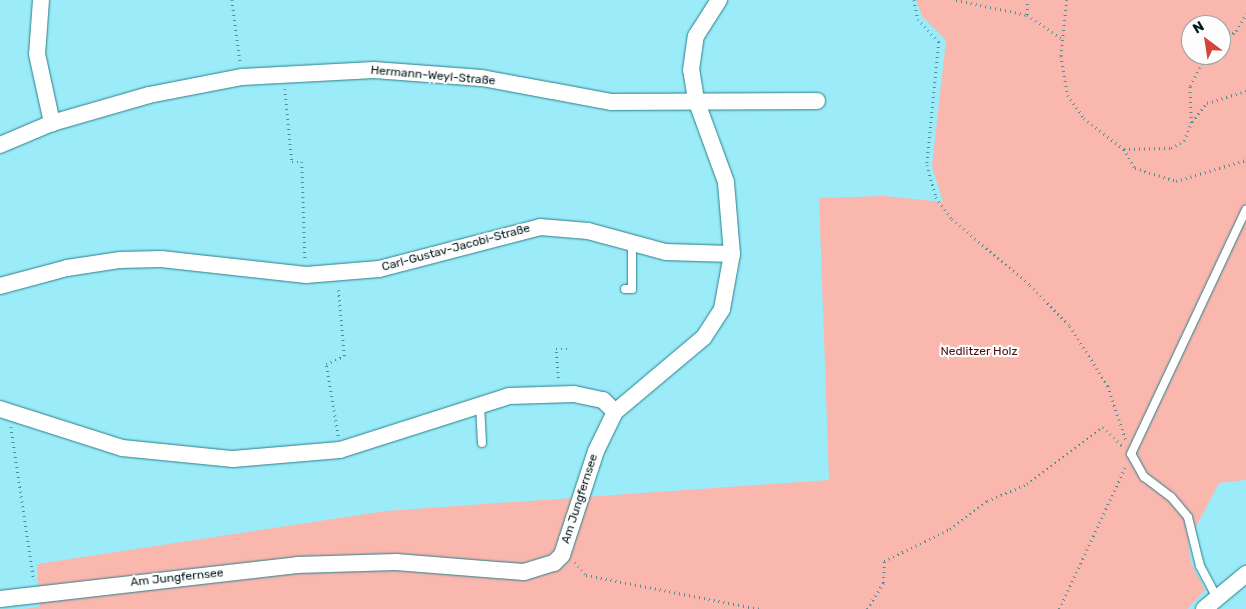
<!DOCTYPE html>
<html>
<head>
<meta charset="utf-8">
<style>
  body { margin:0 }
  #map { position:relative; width:1246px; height:609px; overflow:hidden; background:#9becf8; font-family:Rubik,sans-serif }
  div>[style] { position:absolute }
  .green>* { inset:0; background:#fab7ae }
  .path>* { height:2.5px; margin-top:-1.25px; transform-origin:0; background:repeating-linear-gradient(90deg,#558b93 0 1px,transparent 0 5px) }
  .roads { filter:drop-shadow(0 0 1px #2a7f8a) drop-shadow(0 0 1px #2a7f8a) }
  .service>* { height:8px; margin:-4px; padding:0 4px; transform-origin:4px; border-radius:4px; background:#fff }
  .minor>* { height:16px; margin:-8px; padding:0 8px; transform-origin:8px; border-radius:8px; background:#fff }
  span { translate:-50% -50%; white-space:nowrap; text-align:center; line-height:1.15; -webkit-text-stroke:4.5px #fdfdfd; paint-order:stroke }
  .street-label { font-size:12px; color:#031a1d }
  .park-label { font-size:12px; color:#52100c }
  .north { position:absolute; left:1181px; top:15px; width:50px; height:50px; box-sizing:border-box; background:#fdfdfd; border:1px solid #99a2a3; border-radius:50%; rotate:329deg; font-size:14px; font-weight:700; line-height:20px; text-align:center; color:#031a1d }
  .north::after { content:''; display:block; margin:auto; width:18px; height:22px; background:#d3453b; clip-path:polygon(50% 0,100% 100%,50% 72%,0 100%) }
</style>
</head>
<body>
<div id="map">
  <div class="green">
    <i style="clip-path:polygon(evenodd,916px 0,1246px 0,1246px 480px,1219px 483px,1188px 542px,1191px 563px,1205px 590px,1187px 609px,23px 609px,40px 607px,37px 564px,386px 511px,829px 480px,819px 198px,885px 196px,943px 202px,932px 166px,946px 40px,922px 16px,916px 0,1191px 25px,1221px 25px,1221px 55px,1191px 55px,1191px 25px)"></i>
  </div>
  <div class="path">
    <i style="left:232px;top:0;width:62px;rotate:82.5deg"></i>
    <i style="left:914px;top:0;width:19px;rotate:78deg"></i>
    <i style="left:918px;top:19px;width:31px;rotate:48deg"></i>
    <i style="left:939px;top:42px;width:124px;rotate:95.6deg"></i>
    <i style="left:927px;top:165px;width:33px;rotate:74deg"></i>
    <i style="left:936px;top:197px;width:27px;rotate:54deg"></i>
    <i style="left:952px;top:219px;width:102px;rotate:40.2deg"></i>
    <i style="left:1030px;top:285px;width:57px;rotate:45.7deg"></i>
    <i style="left:1070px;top:326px;width:71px;rotate:57.7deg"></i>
    <i style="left:1108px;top:386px;width:57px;rotate:71.6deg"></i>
    <i style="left:956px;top:0;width:73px;rotate:11.9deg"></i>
    <i style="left:1027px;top:15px;width:41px;rotate:34.1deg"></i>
    <i style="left:1067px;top:0;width:56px;rotate:96.1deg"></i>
    <i style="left:1061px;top:56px;width:40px;rotate:80deg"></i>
    <i style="left:1068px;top:95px;width:28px;rotate:55deg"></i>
    <i style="left:1084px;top:118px;width:51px;rotate:37.8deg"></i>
    <i style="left:1124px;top:149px;width:47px;rotate:-1.2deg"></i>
    <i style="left:1171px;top:148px;width:15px;rotate:-28deg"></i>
    <i style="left:1184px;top:141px;width:19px;rotate:-69deg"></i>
    <i style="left:1191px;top:123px;width:37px;rotate:-92deg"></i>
    <i style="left:1190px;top:86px;width:35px;rotate:-63deg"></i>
    <i style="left:1027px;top:15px;width:15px;rotate:-90deg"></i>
    <i style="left:1221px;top:43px;width:19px;rotate:-39deg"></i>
    <i style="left:1236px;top:31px;width:20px;rotate:-60deg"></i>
    <i style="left:285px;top:89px;width:73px;rotate:84.5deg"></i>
    <i style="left:292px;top:162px;width:10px"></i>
    <i style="left:302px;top:162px;width:97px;rotate:88.2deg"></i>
    <i style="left:1192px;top:122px;width:24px;rotate:-52deg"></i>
    <i style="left:1207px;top:103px;width:41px;rotate:-17.1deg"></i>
    <i style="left:1124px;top:149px;width:22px;rotate:60deg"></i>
    <i style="left:1135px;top:168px;width:43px;rotate:17.6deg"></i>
    <i style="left:1176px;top:181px;width:73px;rotate:-16.7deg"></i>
    <i style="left:558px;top:378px;width:29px;rotate:-94deg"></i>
    <i style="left:556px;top:349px;width:11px"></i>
    <i style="left:11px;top:427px;width:155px;rotate:81.5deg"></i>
    <i style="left:338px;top:436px;width:73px;rotate:-99.5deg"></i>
    <i style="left:326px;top:364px;width:20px;rotate:-24deg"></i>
    <i style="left:344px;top:356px;width:69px;rotate:-95deg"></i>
    <i style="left:575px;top:562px;width:17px;rotate:50deg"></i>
    <i style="left:586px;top:575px;width:177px;rotate:11.1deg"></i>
    <i style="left:867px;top:609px;width:31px;rotate:-58deg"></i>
    <i style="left:883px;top:583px;width:22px;rotate:-87deg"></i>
    <i style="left:884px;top:561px;width:73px;rotate:-25.9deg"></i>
    <i style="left:950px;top:529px;width:46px;rotate:-37.1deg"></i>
    <i style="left:987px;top:501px;width:43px;rotate:-23deg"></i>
    <i style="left:1027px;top:484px;width:95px;rotate:-36.9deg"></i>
    <i style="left:1103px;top:427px;width:28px;rotate:44deg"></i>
    <i style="left:1059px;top:609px;width:159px;rotate:-65deg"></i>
  </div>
  <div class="roads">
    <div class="service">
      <i style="left:625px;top:289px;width:7px"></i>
      <i style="left:632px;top:289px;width:46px;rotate:-90deg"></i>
      <i style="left:480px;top:405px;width:38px;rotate:87deg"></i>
      <i style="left:1216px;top:596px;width:34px;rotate:-118deg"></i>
      <i style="left:1200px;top:566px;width:50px;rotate:-103.8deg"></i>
      <i style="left:1188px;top:517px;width:26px;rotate:-130deg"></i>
      <i style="left:1171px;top:497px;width:34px;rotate:-143deg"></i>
      <i style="left:1144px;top:477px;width:26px;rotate:-119deg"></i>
      <i style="left:1131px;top:454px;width:270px;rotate:-64.8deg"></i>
    </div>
    <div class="minor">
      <i style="left:41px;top:0;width:54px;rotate:94.2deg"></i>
      <i style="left:37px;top:54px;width:71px;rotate:77.7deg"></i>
      <i style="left:0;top:145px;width:56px;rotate:-22.9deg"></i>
      <i style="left:52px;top:123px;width:101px;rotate:-16.1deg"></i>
      <i style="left:149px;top:95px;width:95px;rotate:-11deg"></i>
      <i style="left:242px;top:77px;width:132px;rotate:-3deg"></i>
      <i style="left:374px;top:70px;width:108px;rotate:4.2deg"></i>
      <i style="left:482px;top:78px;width:132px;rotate:10.5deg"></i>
      <i style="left:612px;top:102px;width:205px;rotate:-0.3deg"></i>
      <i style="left:0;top:286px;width:69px;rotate:-15deg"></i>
      <i style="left:67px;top:268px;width:54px;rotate:-8.6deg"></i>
      <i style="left:120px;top:260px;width:41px;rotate:-1.4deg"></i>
      <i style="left:161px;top:259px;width:146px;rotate:6.3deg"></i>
      <i style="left:306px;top:275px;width:73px;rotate:-4.7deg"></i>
      <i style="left:379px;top:269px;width:166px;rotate:-14.6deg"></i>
      <i style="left:540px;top:227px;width:48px;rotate:4.8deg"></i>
      <i style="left:588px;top:231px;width:81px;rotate:15.1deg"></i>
      <i style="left:666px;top:252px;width:66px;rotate:1.7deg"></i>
      <i style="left:0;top:409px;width:128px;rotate:17.7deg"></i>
      <i style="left:122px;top:448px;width:112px;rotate:5.7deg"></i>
      <i style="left:233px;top:459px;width:107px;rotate:-4.8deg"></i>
      <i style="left:340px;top:450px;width:177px;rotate:-17.7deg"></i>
      <i style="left:509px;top:396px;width:65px;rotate:-1.8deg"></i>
      <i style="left:574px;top:394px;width:30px;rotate:12deg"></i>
      <i style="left:603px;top:400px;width:17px;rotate:45deg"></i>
      <i style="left:0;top:599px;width:299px;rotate:-6.5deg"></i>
      <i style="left:297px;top:565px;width:99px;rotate:-1.7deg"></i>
      <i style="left:396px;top:562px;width:128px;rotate:4.5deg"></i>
      <i style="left:524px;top:572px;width:31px;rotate:-17deg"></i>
      <i style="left:554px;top:563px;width:11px;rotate:-45deg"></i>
      <i style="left:562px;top:555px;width:109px;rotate:-71.9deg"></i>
      <i style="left:596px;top:451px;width:43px;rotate:-64deg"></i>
      <i style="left:615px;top:412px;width:116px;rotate:-40.1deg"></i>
      <i style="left:704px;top:337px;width:33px;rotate:-57deg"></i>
      <i style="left:722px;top:309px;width:56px;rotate:-79.7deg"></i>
      <i style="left:732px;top:254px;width:72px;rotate:-94.8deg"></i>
      <i style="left:726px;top:182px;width:87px;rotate:-110.1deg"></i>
      <i style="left:696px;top:100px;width:30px;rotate:-99deg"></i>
      <i style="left:691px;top:70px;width:34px;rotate:-82deg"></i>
      <i style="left:696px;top:36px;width:43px;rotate:-57.4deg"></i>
      <i style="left:1204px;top:609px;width:55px;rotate:-39.8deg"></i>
    </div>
  </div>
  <div class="street-label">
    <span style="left:433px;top:76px;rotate:5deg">Hermann-Weyl-Straße</span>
    <span style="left:456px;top:248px;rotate:-15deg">Carl-Gustav-Jacobi-Straße</span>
    <span style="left:580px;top:499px;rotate:-72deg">Am Jungfernsee</span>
    <span style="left:177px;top:578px;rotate:-6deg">Am Jungfernsee</span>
  </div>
  <div class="park-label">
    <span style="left:979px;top:352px">Nedlitzer Holz</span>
  </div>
  <div class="north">N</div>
</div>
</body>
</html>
